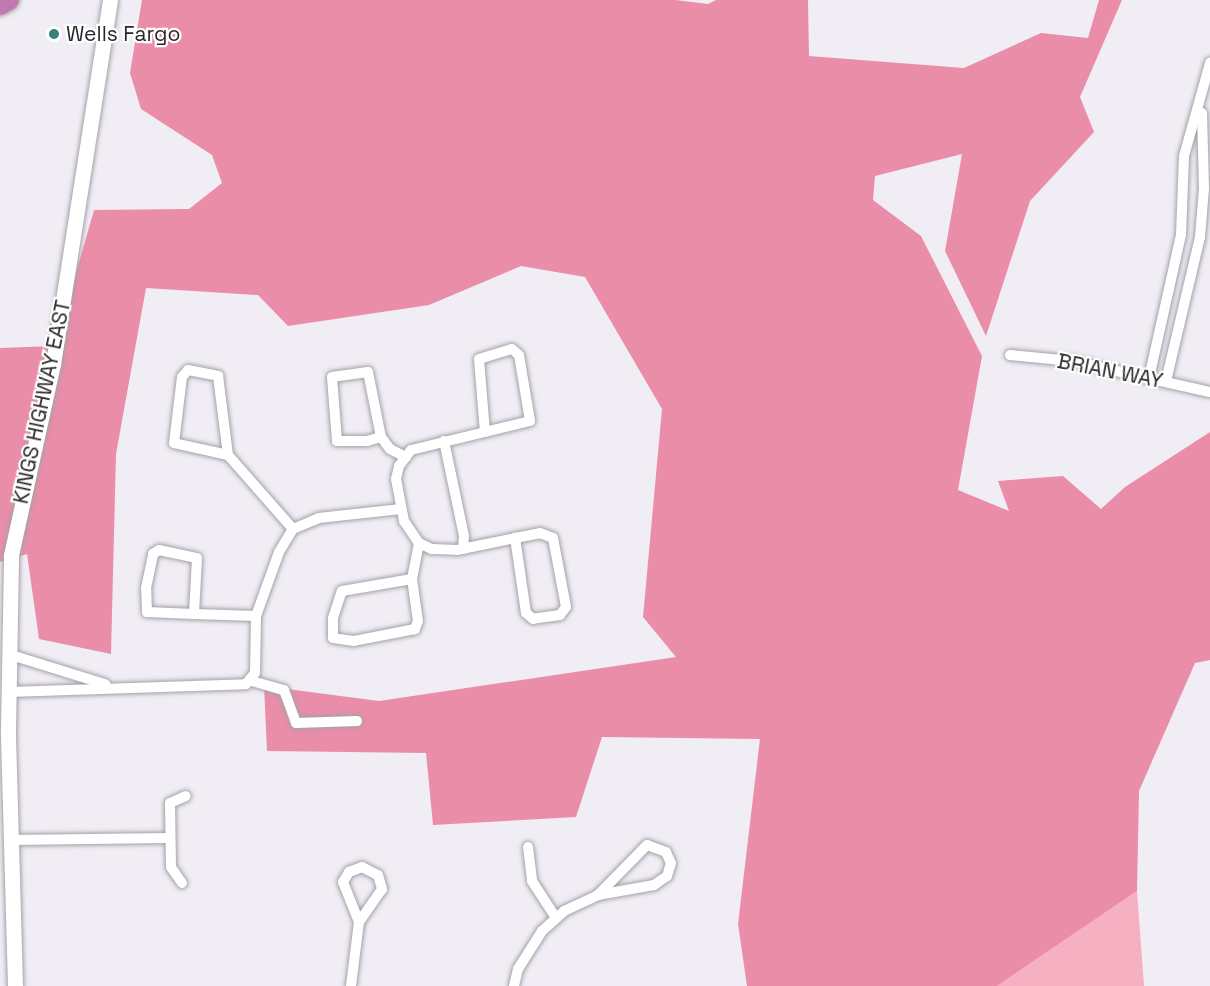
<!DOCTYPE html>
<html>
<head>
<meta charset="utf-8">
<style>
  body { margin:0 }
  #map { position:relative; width:1210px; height:986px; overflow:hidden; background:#f1edf4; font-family:"Space Grotesk",sans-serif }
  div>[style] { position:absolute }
  .green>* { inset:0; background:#f5b0c2 }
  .forest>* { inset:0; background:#ea8da9 }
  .roads { filter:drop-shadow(0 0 2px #a5a1a8) drop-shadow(0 0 2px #a5a1a8) }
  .street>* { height:10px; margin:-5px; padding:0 5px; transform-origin:5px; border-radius:5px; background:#fff }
  .secondary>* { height:15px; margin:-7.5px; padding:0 7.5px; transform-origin:7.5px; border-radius:7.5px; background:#fff }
  .highway>* { height:20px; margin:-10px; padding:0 10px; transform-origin:10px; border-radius:10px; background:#c378b0 }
  .dots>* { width:16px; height:16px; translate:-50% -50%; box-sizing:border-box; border:3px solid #fff; border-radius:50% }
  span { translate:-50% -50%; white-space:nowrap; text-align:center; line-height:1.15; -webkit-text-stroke:4.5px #fff; paint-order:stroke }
  .poi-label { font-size:21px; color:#282629 }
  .left { translate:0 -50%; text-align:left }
  .street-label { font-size:21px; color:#282629 }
</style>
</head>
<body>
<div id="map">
  <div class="green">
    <i style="clip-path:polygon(1137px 891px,1144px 986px,997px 986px)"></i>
  </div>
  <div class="forest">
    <i style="clip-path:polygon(142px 0,675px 0,708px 4px,716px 0,808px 0,809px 56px,964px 68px,1041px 33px,1088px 38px,1099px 0,1122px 0,1080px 97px,1094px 132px,1030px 201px,986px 336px,945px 251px,962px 154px,875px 176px,873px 200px,921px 236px,982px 356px,958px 490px,1009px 511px,998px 481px,1063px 476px,1101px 509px,1125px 487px,1210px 432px,1210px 660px,1195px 663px,1139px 791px,1137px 891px,997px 986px,747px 986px,738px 924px,760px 739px,602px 737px,576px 817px,433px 825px,426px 753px,267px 751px,264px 686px,379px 701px,676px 657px,643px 617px,662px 409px,585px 277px,521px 266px,429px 305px,288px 326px,258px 295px,146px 288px,116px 454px,111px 654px,39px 639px,27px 554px,0 562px,0 348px,55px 346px,94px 210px,189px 209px,222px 183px,212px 155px,141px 109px,130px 73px)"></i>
  </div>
  <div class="roads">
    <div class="street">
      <i style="left:512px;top:349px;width:9px;rotate:41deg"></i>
      <i style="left:519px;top:355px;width:67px;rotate:80.5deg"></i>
      <i style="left:530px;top:421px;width:46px;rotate:166.3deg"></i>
      <i style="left:485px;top:432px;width:73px;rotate:-94.7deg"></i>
      <i style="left:479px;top:359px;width:34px;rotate:-17deg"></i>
      <i style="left:1010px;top:355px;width:62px;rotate:5.5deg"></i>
      <i style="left:1072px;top:361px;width:141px;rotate:12.7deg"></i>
      <i style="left:188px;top:370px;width:31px;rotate:11deg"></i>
      <i style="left:218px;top:376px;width:80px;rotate:82.8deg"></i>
      <i style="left:228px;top:455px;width:55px;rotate:-167.5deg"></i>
      <i style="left:174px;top:443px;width:66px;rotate:-83.1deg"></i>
      <i style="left:182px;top:377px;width:9px;rotate:-49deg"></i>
      <i style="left:368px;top:372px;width:66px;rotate:78.7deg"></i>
      <i style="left:381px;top:437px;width:15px;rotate:164deg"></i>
      <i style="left:367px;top:441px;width:30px;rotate:180deg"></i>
      <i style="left:337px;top:441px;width:64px;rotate:-94.5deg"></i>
      <i style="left:332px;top:377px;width:36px;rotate:-8deg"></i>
      <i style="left:1149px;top:378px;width:147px;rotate:-77.4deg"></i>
      <i style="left:1181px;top:235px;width:79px;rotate:-87.8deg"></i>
      <i style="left:1184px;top:156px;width:97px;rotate:-74.4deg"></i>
      <i style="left:1166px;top:381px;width:148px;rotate:-76.7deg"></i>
      <i style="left:1200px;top:237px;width:49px;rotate:-85.3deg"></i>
      <i style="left:1204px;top:188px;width:75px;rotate:-91.5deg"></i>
      <i style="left:485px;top:432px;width:76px;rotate:166.3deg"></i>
      <i style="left:411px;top:450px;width:20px;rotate:127deg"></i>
      <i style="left:399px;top:466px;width:13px;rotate:103deg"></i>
      <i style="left:396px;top:479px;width:43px;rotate:79.2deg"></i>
      <i style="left:404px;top:521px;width:27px;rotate:56deg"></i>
      <i style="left:419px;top:543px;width:14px;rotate:25deg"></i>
      <i style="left:432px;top:549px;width:25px;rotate:2deg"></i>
      <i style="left:457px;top:550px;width:59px;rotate:-11.7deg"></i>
      <i style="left:381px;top:437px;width:15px;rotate:53deg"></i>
      <i style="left:390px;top:449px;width:18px;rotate:27deg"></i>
      <i style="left:444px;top:441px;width:97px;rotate:78.1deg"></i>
      <i style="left:464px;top:536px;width:13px;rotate:94deg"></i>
      <i style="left:228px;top:455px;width:98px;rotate:48.7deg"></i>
      <i style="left:540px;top:533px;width:14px;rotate:21deg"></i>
      <i style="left:553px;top:538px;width:70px;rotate:79.3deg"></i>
      <i style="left:566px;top:607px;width:10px;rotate:127deg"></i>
      <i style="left:560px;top:615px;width:27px;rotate:172deg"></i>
      <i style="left:533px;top:619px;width:9px;rotate:-139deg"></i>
      <i style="left:526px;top:613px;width:76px;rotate:-98.3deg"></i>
      <i style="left:515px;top:538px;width:25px;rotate:-11deg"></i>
      <i style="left:159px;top:550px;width:39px;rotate:12deg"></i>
      <i style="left:197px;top:558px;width:56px;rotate:93.1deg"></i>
      <i style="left:194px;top:614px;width:47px;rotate:-177.6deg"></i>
      <i style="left:147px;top:612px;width:24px;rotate:-92deg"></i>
      <i style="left:146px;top:588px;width:35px;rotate:-78deg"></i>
      <i style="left:153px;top:554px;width:7px;rotate:-34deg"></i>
      <i style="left:412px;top:579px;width:42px;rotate:81.9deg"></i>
      <i style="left:418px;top:621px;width:9px;rotate:111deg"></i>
      <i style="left:415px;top:629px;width:62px;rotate:168.9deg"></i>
      <i style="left:354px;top:641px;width:21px;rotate:-172deg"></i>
      <i style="left:333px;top:638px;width:20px;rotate:-90deg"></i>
      <i style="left:333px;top:618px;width:28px;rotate:-72deg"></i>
      <i style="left:342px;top:591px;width:71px;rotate:-9.7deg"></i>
      <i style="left:412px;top:579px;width:37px;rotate:-79deg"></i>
      <i style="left:194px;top:614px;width:62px;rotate:1.8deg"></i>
      <i style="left:8px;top:654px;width:102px;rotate:17.2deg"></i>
      <i style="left:252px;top:681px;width:33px;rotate:16deg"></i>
      <i style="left:284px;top:690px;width:35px;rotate:70deg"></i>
      <i style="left:296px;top:723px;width:61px;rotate:-1.9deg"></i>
      <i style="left:9px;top:692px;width:237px;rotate:-1.9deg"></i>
      <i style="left:246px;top:684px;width:14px;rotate:-51deg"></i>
      <i style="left:255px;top:673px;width:57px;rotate:-89deg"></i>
      <i style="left:256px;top:616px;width:68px;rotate:-70.2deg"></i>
      <i style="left:279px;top:552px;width:27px;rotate:-59deg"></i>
      <i style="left:293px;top:529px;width:28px;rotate:-23deg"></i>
      <i style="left:319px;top:518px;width:82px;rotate:-6.3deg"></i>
      <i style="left:10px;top:840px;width:159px;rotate:-0.7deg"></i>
      <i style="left:647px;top:845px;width:20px;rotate:20deg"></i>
      <i style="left:666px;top:852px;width:12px;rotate:66deg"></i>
      <i style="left:671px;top:863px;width:14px;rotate:107deg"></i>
      <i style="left:667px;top:876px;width:16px;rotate:145deg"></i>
      <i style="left:654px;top:885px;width:57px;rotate:169.9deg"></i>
      <i style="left:598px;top:895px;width:70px;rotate:-45.6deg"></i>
      <i style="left:528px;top:847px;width:34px;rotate:83deg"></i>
      <i style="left:532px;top:881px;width:44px;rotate:57deg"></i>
      <i style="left:362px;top:867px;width:18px;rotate:27deg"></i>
      <i style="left:378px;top:875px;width:15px;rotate:74deg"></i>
      <i style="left:382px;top:889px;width:40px;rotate:124.9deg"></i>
      <i style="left:359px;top:922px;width:43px;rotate:-111.8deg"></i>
      <i style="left:343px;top:882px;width:12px;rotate:-59deg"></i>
      <i style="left:349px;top:872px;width:14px;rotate:-21deg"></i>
      <i style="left:182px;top:883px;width:19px;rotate:-125deg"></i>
      <i style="left:171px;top:867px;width:64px;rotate:-90.9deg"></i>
      <i style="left:170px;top:803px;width:17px;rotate:-24deg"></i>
      <i style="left:351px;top:986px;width:64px;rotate:-82.9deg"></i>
      <i style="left:514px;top:986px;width:17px;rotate:-77deg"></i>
      <i style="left:518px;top:969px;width:45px;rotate:-57.7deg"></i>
      <i style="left:542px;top:931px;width:30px;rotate:-42deg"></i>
      <i style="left:564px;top:911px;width:38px;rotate:-25deg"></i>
    </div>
    <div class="secondary">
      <i style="left:15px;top:986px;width:255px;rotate:-91.6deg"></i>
      <i style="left:8px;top:731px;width:176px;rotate:-89deg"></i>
      <i style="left:11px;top:555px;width:196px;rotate:-77.6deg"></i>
      <i style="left:53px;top:364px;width:368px;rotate:-81.1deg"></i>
    </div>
    <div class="highway">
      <i style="left:0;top:5px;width:10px;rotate:-29deg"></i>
    </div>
  </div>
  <div class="dots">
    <i style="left:54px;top:34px;background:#39807b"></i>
  </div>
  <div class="poi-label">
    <span class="left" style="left:66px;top:34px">Wells Fargo</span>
  </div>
  <div class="street-label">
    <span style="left:1110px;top:371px;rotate:11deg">BRIAN WAY</span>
    <span style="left:42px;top:402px;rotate:-78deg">KINGS HIGHWAY EAST</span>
  </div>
</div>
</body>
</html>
